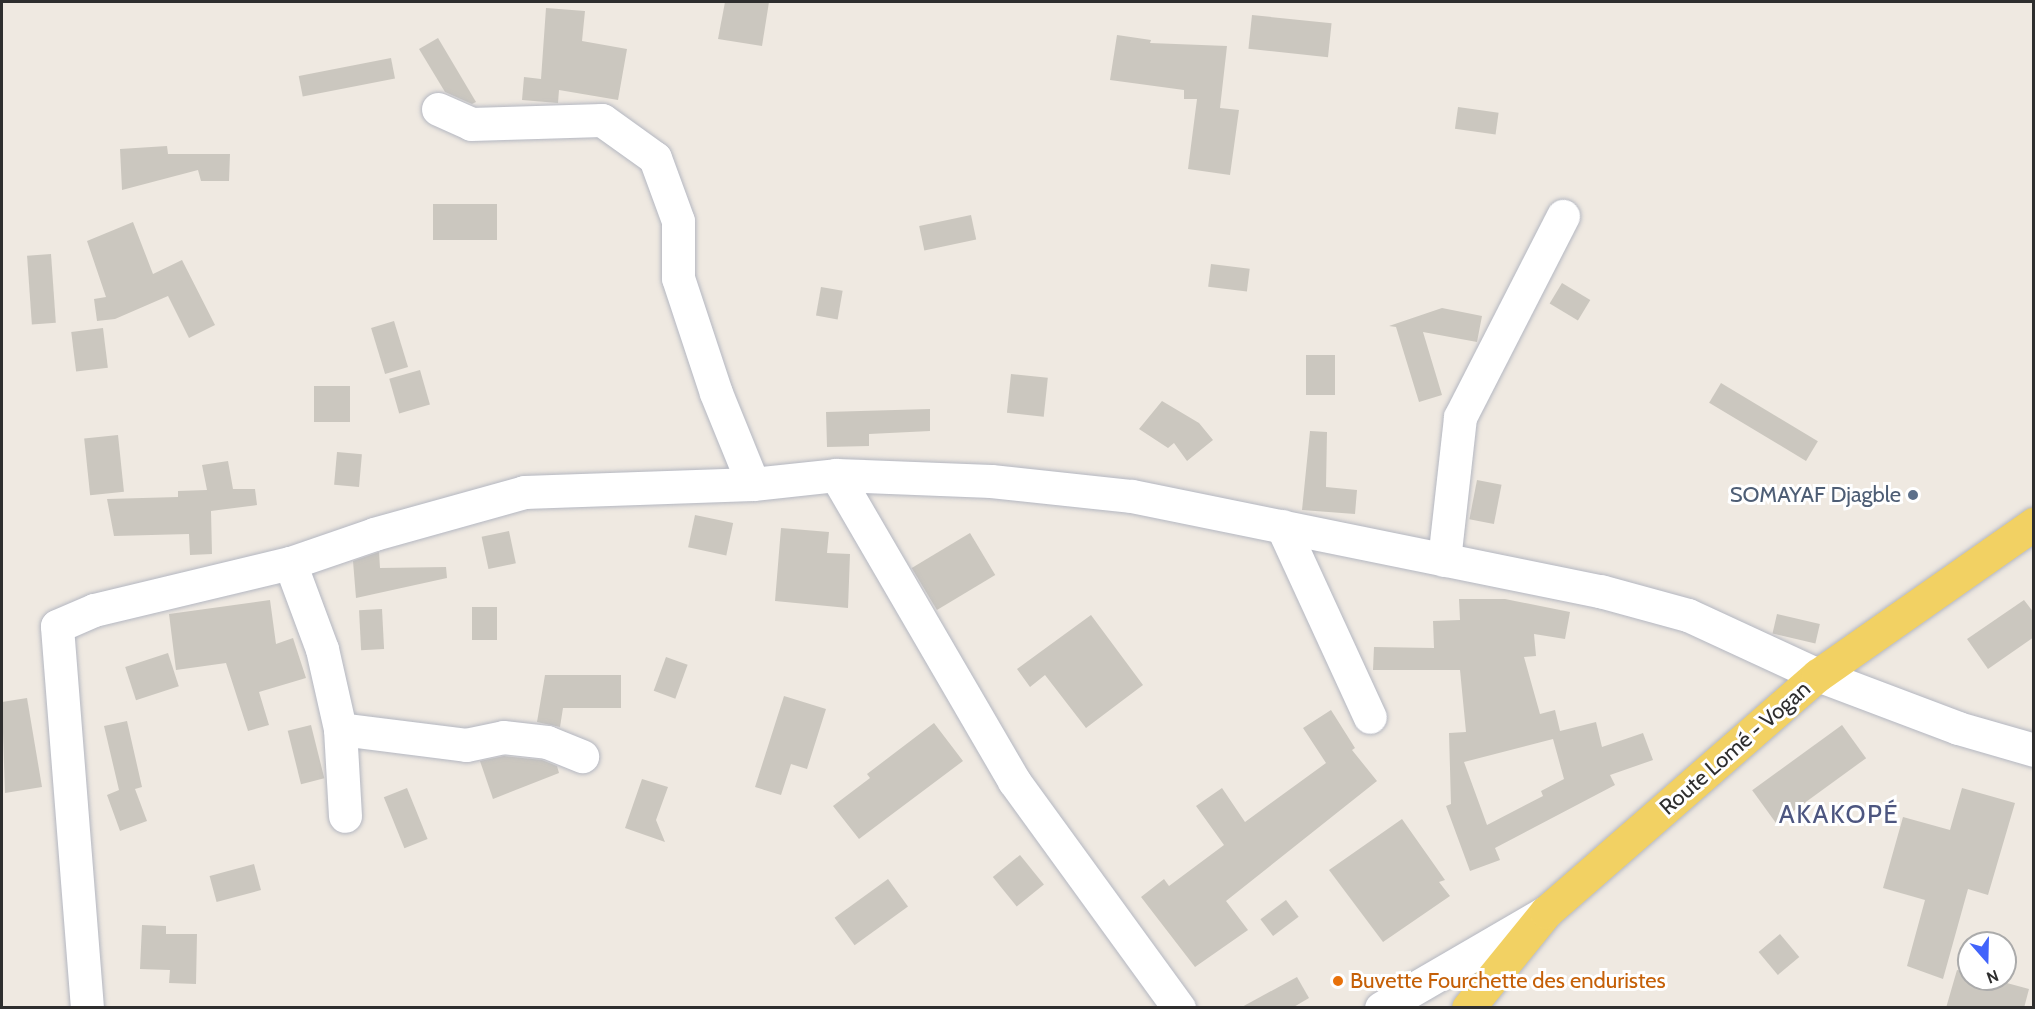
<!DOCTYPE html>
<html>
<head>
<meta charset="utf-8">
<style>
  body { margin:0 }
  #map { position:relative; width:2035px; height:1009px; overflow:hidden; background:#efe9e1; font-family:Cabin,sans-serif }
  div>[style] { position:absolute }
  .building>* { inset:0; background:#cbc7bf; transform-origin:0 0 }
  .roads { filter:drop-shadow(0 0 2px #b4b7c1) drop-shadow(0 0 2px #b4b7c1) }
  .minor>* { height:33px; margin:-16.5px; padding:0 16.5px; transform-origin:16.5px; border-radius:16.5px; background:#fff }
  .major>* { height:33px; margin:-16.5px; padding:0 16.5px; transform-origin:16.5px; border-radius:16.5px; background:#f2d163 }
  .dots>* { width:16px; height:16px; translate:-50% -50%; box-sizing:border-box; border:3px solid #fff; border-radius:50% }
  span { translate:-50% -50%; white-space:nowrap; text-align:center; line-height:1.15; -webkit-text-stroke:6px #fff; paint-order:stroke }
  .service-label { font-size:22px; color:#4e5e75 }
  .right { translate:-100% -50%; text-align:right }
  .street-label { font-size:22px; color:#2e2e2e }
  .food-label { font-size:22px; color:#c56008 }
  .left { translate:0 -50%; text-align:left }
  .quarter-label { font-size:26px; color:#4d5680; letter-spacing:1.5px }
  .frame { position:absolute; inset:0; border:3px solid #2e2e2e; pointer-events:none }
  .north { position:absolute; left:1957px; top:931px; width:60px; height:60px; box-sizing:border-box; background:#fff; border:2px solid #ababab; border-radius:50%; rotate:160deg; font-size:16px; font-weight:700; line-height:24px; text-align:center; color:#2e2e2e }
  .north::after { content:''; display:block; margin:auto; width:21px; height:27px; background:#4264fb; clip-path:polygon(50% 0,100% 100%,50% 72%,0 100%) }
</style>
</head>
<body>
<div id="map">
  <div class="building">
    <i style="clip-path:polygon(725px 2px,769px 2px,762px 46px,718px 39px)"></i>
    <i style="clip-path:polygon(546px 8px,585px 11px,582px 41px,627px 49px,618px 100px,559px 90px,558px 103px,522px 100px,524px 77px,541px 79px)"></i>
    <i style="left:1252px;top:15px;width:80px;height:34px;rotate:6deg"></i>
    <i style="clip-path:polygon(1117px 35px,1151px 40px,1150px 43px,1227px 46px,1220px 108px,1239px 110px,1230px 175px,1188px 169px,1197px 99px,1184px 99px,1184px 90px,1110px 80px)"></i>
    <i style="clip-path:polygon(438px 38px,476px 102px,472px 104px,445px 92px,419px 49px)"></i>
    <i style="left:391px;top:58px;width:21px;height:94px;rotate:79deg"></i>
    <i style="left:1458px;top:107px;width:41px;height:22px;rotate:8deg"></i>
    <i style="clip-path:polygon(167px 146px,168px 154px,230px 154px,229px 181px,201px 181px,198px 170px,122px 190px,120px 149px)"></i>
    <i style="left:497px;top:204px;width:36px;height:64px;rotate:90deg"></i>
    <i style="left:971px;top:215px;width:25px;height:53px;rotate:78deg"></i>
    <i style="clip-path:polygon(133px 222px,153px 274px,182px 260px,215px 325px,189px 338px,168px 296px,115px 319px,97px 321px,94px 299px,106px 297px,87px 241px)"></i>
    <i style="left:51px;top:254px;width:69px;height:24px;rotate:86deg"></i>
    <i style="left:1211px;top:264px;width:39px;height:23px;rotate:7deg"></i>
    <i style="left:1562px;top:283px;width:33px;height:24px;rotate:31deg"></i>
    <i style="left:821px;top:287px;width:22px;height:29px;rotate:10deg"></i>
    <i style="clip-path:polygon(1442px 308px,1482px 316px,1477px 342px,1423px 332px,1442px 395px,1419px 402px,1396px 327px,1389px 326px)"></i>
    <i style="left:394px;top:321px;width:48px;height:24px;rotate:73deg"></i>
    <i style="left:103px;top:328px;width:40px;height:32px;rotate:83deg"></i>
    <i style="left:1306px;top:355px;width:29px;height:40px"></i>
    <i style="left:420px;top:370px;width:36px;height:32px;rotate:74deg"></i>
    <i style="left:1011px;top:374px;width:37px;height:39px;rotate:6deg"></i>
    <i style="left:1721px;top:383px;width:113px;height:23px;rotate:31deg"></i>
    <i style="left:314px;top:386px;width:36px;height:36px"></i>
    <i style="clip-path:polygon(1162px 401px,1199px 423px,1213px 440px,1187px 461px,1174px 443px,1168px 448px,1139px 429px)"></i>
    <i style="clip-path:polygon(930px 409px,930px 431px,869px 434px,869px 446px,827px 447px,826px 412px)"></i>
    <i style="clip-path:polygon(1310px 431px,1327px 432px,1326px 487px,1357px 490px,1355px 514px,1302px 510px)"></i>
    <i style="left:118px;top:435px;width:57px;height:34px;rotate:84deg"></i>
    <i style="left:337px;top:452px;width:25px;height:33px;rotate:5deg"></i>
    <i style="clip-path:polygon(228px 461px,233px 489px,255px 489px,257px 505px,211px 511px,212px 554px,190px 555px,189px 534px,114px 536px,107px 499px,178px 497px,178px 491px,207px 490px,202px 465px)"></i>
    <i style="left:1477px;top:480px;width:25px;height:40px;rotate:11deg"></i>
    <i style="left:695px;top:515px;width:39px;height:33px;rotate:12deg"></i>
    <i style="clip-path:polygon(781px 528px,829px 532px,827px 553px,850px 554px,848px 608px,775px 601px)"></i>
    <i style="left:509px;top:531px;width:33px;height:28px;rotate:78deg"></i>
    <i style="left:970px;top:533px;width:49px;height:68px;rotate:59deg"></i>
    <i style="clip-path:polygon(379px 552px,380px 568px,446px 567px,447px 578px,356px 598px,353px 561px)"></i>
    <i style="clip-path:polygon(evenodd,1459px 599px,1505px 599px,1570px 612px,1565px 639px,1534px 634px,1536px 656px,1524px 657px,1540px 714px,1555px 710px,1560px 731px,1596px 722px,1602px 747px,1643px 733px,1653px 760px,1610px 775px,1615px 785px,1495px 848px,1500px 860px,1470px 871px,1446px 806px,1451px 804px,1449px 733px,1466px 732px,1460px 670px,1373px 670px,1374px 647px,1434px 648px,1433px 621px,1460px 620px,1459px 599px,1553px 739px,1564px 779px,1541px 791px,1543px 796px,1487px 825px,1464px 762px,1553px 739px)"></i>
    <i style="clip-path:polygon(270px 600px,276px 644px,293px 638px,306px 678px,259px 692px,269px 725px,248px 731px,226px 663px,176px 670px,169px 614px)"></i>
    <i style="clip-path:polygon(2024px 600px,2034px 613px,2034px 637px,1988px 669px,1967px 639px)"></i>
    <i style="left:497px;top:607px;width:33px;height:25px;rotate:90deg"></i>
    <i style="left:382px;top:609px;width:40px;height:23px;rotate:87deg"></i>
    <i style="left:1777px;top:614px;width:44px;height:20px;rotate:13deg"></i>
    <i style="clip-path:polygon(1091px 615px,1143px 685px,1086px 728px,1045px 675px,1030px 687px,1017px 669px)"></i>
    <i style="left:168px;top:653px;width:35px;height:45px;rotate:72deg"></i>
    <i style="left:666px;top:657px;width:23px;height:36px;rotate:20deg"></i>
    <i style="clip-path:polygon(545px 675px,621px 675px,621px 708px,563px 708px,560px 727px,537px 722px)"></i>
    <i style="clip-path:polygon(784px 696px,826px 709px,807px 769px,791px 764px,781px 795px,755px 787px)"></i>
    <i style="clip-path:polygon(27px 698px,42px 787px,5px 793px,2px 702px)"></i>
    <i style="clip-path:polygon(1331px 710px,1355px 748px,1352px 750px,1377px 781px,1226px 901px,1248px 930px,1195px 967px,1141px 897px,1164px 879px,1169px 886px,1224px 845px,1196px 806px,1222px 788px,1245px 822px,1326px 763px,1303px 728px)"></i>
    <i style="clip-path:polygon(127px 721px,142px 787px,135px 789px,147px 821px,120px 831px,107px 795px,119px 790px,104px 726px)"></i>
    <i style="clip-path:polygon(934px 723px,963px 761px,859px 839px,833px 806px,870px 778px,867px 774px)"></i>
    <i style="left:311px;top:725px;width:55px;height:24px;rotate:76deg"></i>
    <i style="left:1842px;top:725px;width:41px;height:111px;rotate:54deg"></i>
    <i style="clip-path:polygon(504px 756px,542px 760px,557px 766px,559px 773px,493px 799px,480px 761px)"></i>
    <i style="clip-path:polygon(642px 779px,668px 787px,656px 820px,665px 842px,625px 828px)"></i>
    <i style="left:407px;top:788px;width:55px;height:25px;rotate:68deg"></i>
    <i style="clip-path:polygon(1962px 788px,2015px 803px,1988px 895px,1968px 889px,1943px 979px,1907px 966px,1925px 900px,1883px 888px,1903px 817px,1950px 830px)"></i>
    <i style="clip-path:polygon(1402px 819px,1445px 880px,1439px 882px,1450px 896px,1383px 942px,1329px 870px)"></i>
    <i style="left:1020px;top:855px;width:38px;height:35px;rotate:51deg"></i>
    <i style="left:254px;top:864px;width:27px;height:46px;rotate:75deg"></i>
    <i style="left:888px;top:879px;width:34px;height:66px;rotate:54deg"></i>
    <i style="left:1286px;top:900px;width:21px;height:32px;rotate:53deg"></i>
    <i style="clip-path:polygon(142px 925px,166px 926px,166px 934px,197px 934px,196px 984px,169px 983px,170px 970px,140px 969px)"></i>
    <i style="left:1780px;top:934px;width:30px;height:28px;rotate:50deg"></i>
    <i style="clip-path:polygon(1957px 970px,1969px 973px,1969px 979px,1992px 979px,2029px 989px,2024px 1008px,1946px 1008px)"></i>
    <i style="clip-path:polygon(1297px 977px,1309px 998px,1292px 1008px,1240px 1008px)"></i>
  </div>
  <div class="roads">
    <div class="minor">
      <i style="left:438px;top:109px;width:36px;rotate:24deg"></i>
      <i style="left:471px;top:124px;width:131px;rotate:-1.7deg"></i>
      <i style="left:602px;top:120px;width:65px;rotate:35.6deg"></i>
      <i style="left:655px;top:158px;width:67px;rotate:69.9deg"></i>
      <i style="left:678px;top:221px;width:57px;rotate:90deg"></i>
      <i style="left:678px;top:278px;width:121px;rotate:71.7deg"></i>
      <i style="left:716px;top:393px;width:98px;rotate:67.9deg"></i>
      <i style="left:836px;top:475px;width:354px;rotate:59.8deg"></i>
      <i style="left:1014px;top:781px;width:281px;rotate:54deg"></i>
      <i style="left:1282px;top:526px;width:210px;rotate:65.3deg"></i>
      <i style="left:1444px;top:560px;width:144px;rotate:-83.6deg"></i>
      <i style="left:1460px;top:417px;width:226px;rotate:-62.9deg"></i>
      <i style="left:290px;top:563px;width:92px;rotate:69.6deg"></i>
      <i style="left:322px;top:649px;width:82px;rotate:77.3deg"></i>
      <i style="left:340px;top:729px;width:87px;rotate:86.7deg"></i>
      <i style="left:340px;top:729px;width:127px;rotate:7.2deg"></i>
      <i style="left:466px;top:745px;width:38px;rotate:-12deg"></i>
      <i style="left:503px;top:737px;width:44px;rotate:6.5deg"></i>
      <i style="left:547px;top:742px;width:38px;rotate:22deg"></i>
      <i style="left:87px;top:1008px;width:383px;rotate:-94.5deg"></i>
      <i style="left:57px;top:626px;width:40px;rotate:-23.4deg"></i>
      <i style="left:94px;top:610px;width:202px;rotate:-13.5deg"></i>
      <i style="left:290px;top:563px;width:89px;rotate:-19deg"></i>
      <i style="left:374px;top:534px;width:156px;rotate:-15.6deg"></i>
      <i style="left:524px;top:492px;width:229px;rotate:-2deg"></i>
      <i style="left:753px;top:484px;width:83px;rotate:-6.2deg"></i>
      <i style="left:836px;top:475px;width:155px;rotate:2.2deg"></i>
      <i style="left:991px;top:481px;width:142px;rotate:6.1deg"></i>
      <i style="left:1132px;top:496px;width:478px;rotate:11.5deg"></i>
      <i style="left:1600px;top:591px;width:91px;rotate:15.3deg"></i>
      <i style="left:1688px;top:615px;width:143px;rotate:24.8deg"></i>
      <i style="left:1818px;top:675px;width:150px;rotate:20.7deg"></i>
      <i style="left:1958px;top:728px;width:79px;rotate:16.1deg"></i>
      <i style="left:1381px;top:1008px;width:191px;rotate:-30.2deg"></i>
    </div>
    <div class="major">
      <i style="left:1468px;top:1008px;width:124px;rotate:-50.9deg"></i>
      <i style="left:1546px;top:912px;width:361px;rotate:-41.1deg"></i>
      <i style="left:1818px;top:675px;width:264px;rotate:-35deg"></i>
    </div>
  </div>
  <div class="dots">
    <i style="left:1913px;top:495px;background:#5c6f8a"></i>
    <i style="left:1338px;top:981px;background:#e8710a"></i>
  </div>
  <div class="service-label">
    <span class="right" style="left:1901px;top:495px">SOMAYAF Djagble</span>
  </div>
  <div class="street-label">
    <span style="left:1735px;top:748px;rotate:-41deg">Route Lomé - Vogan</span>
  </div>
  <div class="food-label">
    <span class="left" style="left:1350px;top:981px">Buvette Fourchette des enduristes</span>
  </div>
  <div class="quarter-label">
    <span style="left:1839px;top:815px">AKAKOPÉ</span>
  </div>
  <div class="frame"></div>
  <div class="north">N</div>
</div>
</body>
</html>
